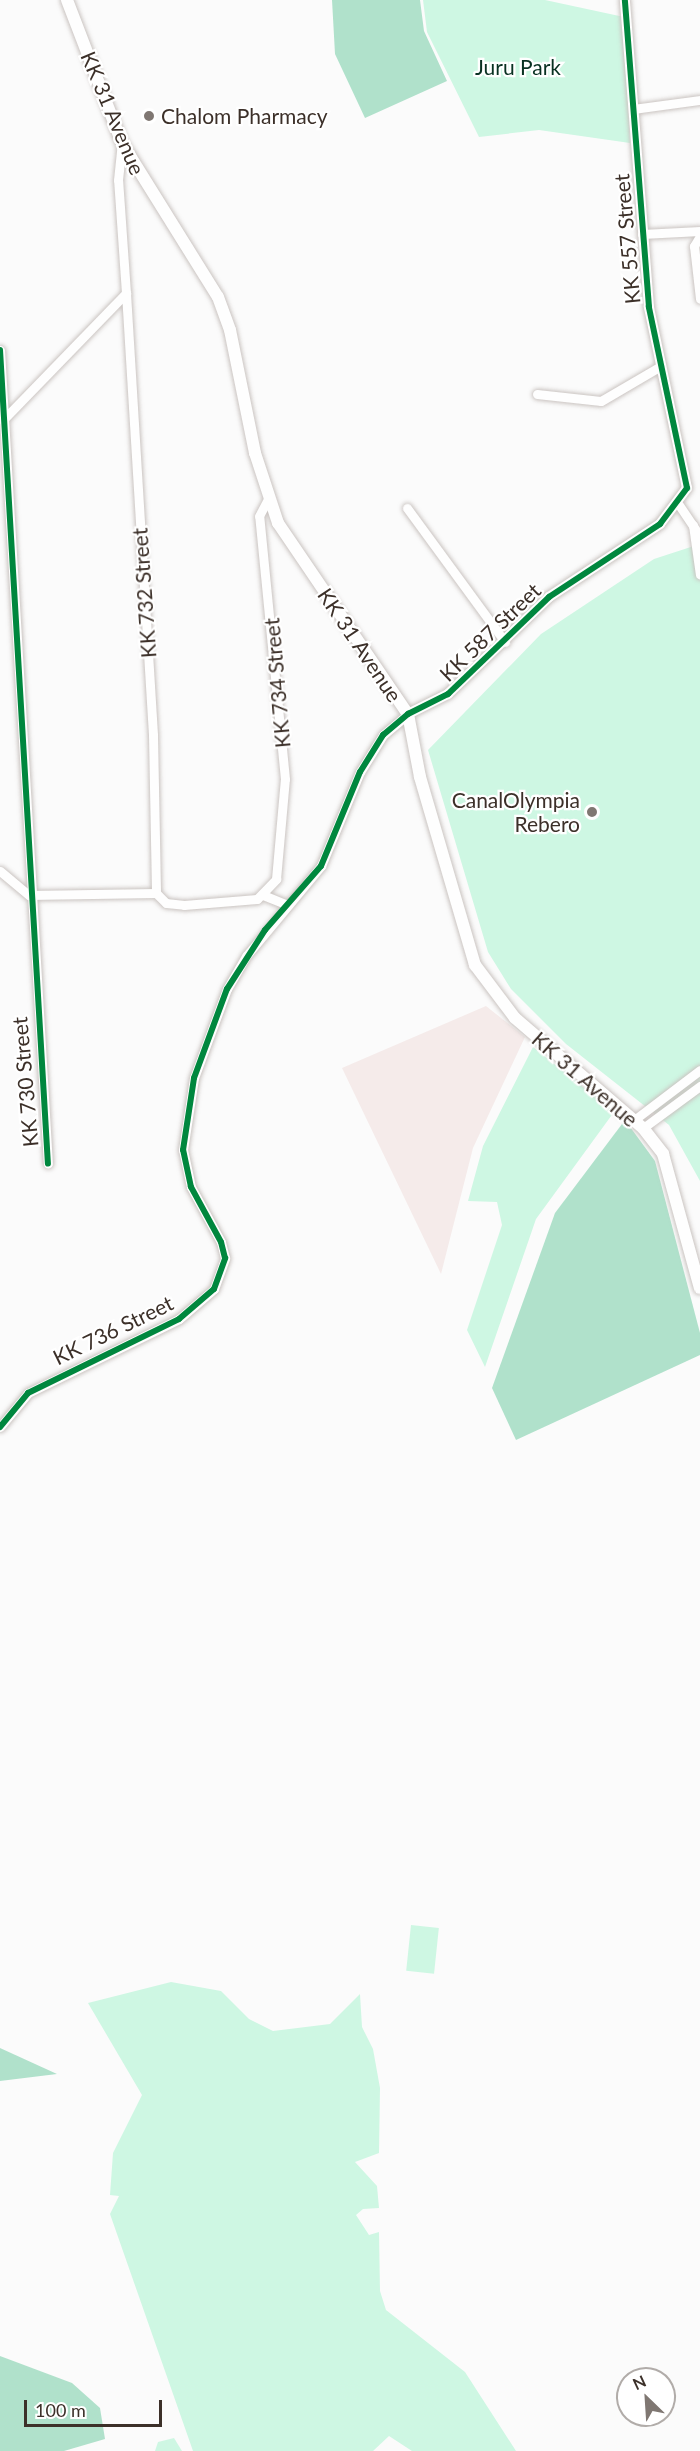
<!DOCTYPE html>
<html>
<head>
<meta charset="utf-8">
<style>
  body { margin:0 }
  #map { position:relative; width:700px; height:2451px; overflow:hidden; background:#fbfbfb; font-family:Lato,sans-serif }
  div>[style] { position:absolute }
  .industrial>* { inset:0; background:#f5ebea }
  .green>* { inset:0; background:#cef7e3; transform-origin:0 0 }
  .forest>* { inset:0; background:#b0e1cb }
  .roads { filter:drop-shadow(0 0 2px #cac4c1) drop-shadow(0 0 2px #cac4c1) }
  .minor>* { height:9px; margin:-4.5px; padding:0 4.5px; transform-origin:4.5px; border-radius:4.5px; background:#fefefe }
  .tertiary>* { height:10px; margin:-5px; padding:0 5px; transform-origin:5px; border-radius:5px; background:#fefefe }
  .secondary>* { height:12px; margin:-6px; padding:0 6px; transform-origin:6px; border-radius:6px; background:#fefefe }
  .cycleway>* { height:6px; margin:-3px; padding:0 3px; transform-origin:3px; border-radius:3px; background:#00873e }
  .dots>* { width:16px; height:16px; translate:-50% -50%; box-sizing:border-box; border:3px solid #fff; border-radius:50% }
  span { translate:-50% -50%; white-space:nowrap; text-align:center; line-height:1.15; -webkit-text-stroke:4.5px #fff; paint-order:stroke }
  .park-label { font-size:21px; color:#083121 }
  .street-label { font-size:21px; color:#3c3029 }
  .poi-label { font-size:21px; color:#3c3029 }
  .left { translate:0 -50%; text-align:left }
  .right { translate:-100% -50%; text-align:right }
  .north { position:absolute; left:616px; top:2367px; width:60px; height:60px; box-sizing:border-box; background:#fff; border:2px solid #b1aca9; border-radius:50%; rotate:335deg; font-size:16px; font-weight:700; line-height:24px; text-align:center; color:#3c3029 }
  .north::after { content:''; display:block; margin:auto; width:21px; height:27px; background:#7f7772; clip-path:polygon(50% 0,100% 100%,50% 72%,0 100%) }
  .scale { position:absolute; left:24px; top:2400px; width:138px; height:27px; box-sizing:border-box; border:3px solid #3c3029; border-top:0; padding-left:8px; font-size:18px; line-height:21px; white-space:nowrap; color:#3c3029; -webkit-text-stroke:4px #fff; paint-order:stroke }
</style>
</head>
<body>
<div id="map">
  <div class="industrial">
    <i style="clip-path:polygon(486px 1006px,525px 1037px,473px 1148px,441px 1274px,342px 1068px)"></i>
  </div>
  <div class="green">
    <i style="clip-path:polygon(423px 0,545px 0,624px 17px,630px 143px,539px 130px,479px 137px,427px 32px)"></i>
    <i style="clip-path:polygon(700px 544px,700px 1181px,669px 1125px,566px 1044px,511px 989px,488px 952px,428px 750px,541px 634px,654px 559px)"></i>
    <i style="clip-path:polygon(533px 1047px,614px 1112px,536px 1219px,485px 1367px,467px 1330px,502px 1225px,497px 1202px,468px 1201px,483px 1146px)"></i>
    <i style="left:411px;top:1925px;width:28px;height:46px;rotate:6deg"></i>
    <i style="clip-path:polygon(171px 1982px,221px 1991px,249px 2019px,273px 2031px,330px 2024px,360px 1994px,362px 2027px,373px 2049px,380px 2088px,379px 2153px,355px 2162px,377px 2186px,379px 2208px,363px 2209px,356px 2215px,369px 2235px,379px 2232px,380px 2291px,386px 2310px,465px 2372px,516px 2451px,412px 2451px,389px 2436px,373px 2451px,193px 2451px,110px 2214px,119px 2196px,110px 2195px,113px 2153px,142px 2095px,88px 2003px)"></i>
    <i style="clip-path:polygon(174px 2438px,182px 2451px,155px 2451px,158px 2442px)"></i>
  </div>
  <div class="forest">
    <i style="clip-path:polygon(332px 0,420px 0,424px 31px,447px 81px,365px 118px,335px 54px)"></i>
    <i style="clip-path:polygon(625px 1120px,655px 1161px,700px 1333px,700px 1355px,516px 1440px,492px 1388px,555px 1213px)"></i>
    <i style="clip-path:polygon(0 2048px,57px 2074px,0 2081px)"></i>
    <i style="clip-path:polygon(0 2356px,72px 2383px,100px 2408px,105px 2439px,64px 2451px,0 2451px)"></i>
  </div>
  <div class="roads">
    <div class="minor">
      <i style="left:633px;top:109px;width:68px;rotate:-7.7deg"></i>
      <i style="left:642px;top:234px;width:58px;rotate:-3deg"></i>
      <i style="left:700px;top:236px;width:12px;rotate:121deg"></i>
      <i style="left:694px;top:246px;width:53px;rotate:83.5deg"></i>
      <i style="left:126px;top:293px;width:443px;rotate:86.5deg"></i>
      <i style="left:153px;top:735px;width:158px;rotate:88.9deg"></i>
      <i style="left:0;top:350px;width:815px;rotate:86.63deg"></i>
      <i style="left:537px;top:394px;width:64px;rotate:6.2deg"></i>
      <i style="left:601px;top:401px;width:69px;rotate:-30.3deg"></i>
      <i style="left:3px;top:420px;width:177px;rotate:-45.9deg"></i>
      <i style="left:126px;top:293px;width:113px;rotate:-94deg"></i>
      <i style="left:118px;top:180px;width:37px;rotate:-84deg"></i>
      <i style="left:679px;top:505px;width:37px;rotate:56deg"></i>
      <i style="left:407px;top:508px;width:166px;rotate:53.8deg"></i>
      <i style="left:693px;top:525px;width:50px;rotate:82deg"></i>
      <i style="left:0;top:871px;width:38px;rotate:40deg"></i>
      <i style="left:29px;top:895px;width:127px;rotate:-0.9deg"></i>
      <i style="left:156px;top:893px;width:14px;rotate:45deg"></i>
      <i style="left:166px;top:903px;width:18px;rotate:6deg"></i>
      <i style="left:184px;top:905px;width:73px;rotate:-4.7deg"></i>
      <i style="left:257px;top:899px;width:28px;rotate:-46deg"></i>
      <i style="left:276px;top:879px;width:100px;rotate:-84.9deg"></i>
      <i style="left:285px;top:779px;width:264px;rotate:-95.6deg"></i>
      <i style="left:259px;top:516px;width:19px;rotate:-62deg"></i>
      <i style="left:263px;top:895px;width:27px;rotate:22deg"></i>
      <i style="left:634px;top:1120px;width:83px;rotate:-37.1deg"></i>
      <i style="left:643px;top:1128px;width:71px;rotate:-36.4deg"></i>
      <i style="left:0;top:1427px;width:44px;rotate:-50.5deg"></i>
      <i style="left:28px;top:1393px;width:168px;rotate:-26.1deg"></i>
      <i style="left:179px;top:1319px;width:46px;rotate:-40.6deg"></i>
      <i style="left:214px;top:1289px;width:33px;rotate:-70deg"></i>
      <i style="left:225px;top:1258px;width:16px;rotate:-104deg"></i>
      <i style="left:221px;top:1242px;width:63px;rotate:-118.6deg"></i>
      <i style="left:191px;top:1187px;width:38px;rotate:-102deg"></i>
      <i style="left:183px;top:1150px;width:73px;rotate:-81.3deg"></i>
      <i style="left:194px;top:1078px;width:95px;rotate:-69.7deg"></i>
      <i style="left:227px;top:989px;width:39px;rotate:-60deg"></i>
      <i style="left:247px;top:955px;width:116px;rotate:-50.3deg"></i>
      <i style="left:321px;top:866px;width:102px;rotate:-67.5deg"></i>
      <i style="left:360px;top:772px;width:44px;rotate:-58.1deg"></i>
      <i style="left:383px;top:735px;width:33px;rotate:-40deg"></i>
    </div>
    <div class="tertiary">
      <i style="left:408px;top:714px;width:45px;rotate:-26.6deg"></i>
      <i style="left:448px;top:694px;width:140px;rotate:-43.8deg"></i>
      <i style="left:549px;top:597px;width:133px;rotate:-33.3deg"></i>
      <i style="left:660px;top:524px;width:45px;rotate:-53.1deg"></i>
      <i style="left:687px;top:488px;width:185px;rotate:-101.9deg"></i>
      <i style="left:649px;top:307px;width:308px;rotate:-94.5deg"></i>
    </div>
    <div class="secondary">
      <i style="left:67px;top:0;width:153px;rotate:69deg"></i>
      <i style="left:122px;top:143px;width:181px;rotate:58.1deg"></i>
      <i style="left:218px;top:297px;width:35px;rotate:70deg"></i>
      <i style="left:230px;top:330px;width:126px;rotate:78.5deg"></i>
      <i style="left:255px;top:453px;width:74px;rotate:71.8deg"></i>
      <i style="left:278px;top:523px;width:231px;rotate:55.8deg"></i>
      <i style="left:408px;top:714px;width:64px;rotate:79.2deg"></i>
      <i style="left:420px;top:777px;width:196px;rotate:73.7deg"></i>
      <i style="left:475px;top:965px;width:66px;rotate:53deg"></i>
      <i style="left:515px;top:1018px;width:169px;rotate:40.7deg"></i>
      <i style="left:643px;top:1128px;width:33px;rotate:52deg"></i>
      <i style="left:663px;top:1154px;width:139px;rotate:74.6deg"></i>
    </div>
  </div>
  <div class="cycleway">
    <i style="left:0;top:350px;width:815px;rotate:86.63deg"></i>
    <i style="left:0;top:1427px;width:44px;rotate:-50.5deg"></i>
    <i style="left:28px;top:1393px;width:168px;rotate:-26.1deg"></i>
    <i style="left:179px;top:1319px;width:46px;rotate:-40.6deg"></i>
    <i style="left:214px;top:1289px;width:33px;rotate:-70deg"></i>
    <i style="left:225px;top:1258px;width:16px;rotate:-104deg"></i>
    <i style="left:221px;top:1242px;width:63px;rotate:-118.6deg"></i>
    <i style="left:191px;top:1187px;width:38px;rotate:-102deg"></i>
    <i style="left:183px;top:1150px;width:73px;rotate:-81.3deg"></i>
    <i style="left:194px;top:1078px;width:95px;rotate:-69.7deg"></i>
    <i style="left:227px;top:989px;width:70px;rotate:-57.2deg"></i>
    <i style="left:265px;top:930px;width:85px;rotate:-48.8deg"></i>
    <i style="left:321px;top:866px;width:102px;rotate:-67.5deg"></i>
    <i style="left:360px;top:772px;width:44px;rotate:-58.1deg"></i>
    <i style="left:383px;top:735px;width:33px;rotate:-40deg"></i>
    <i style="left:408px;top:714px;width:45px;rotate:-26.6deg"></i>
    <i style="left:448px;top:694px;width:140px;rotate:-43.8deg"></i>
    <i style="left:549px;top:597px;width:133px;rotate:-33.3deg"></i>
    <i style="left:660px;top:524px;width:45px;rotate:-53.1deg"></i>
    <i style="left:687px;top:488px;width:185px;rotate:-101.9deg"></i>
    <i style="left:649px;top:307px;width:308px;rotate:-94.5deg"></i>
  </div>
  <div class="dots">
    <i style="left:149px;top:116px;background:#7f7772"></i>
    <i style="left:592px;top:812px;background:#7f7772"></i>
  </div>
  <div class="park-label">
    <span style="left:518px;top:67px">Juru Park</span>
  </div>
  <div class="street-label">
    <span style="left:113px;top:113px;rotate:67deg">KK 31 Avenue</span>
    <span style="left:627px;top:239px;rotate:-95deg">KK 557 Street</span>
    <span style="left:144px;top:593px;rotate:-94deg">KK 732 Street</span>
    <span style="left:490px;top:632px;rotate:-44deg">KK 587 Street</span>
    <span style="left:360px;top:645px;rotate:56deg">KK 31 Avenue</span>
    <span style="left:277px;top:683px;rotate:-95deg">KK 734 Street</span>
    <span style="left:585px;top:1079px;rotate:41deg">KK 31 Avenue</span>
    <span style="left:25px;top:1082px;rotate:-95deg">KK 730 Street</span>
    <span style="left:113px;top:1330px;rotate:-26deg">KK 736 Street</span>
  </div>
  <div class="poi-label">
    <span class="left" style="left:161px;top:116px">Chalom Pharmacy</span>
    <span class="right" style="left:580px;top:812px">CanalOlympia<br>Rebero</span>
  </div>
  <div class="north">N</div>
  <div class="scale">100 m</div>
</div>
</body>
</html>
